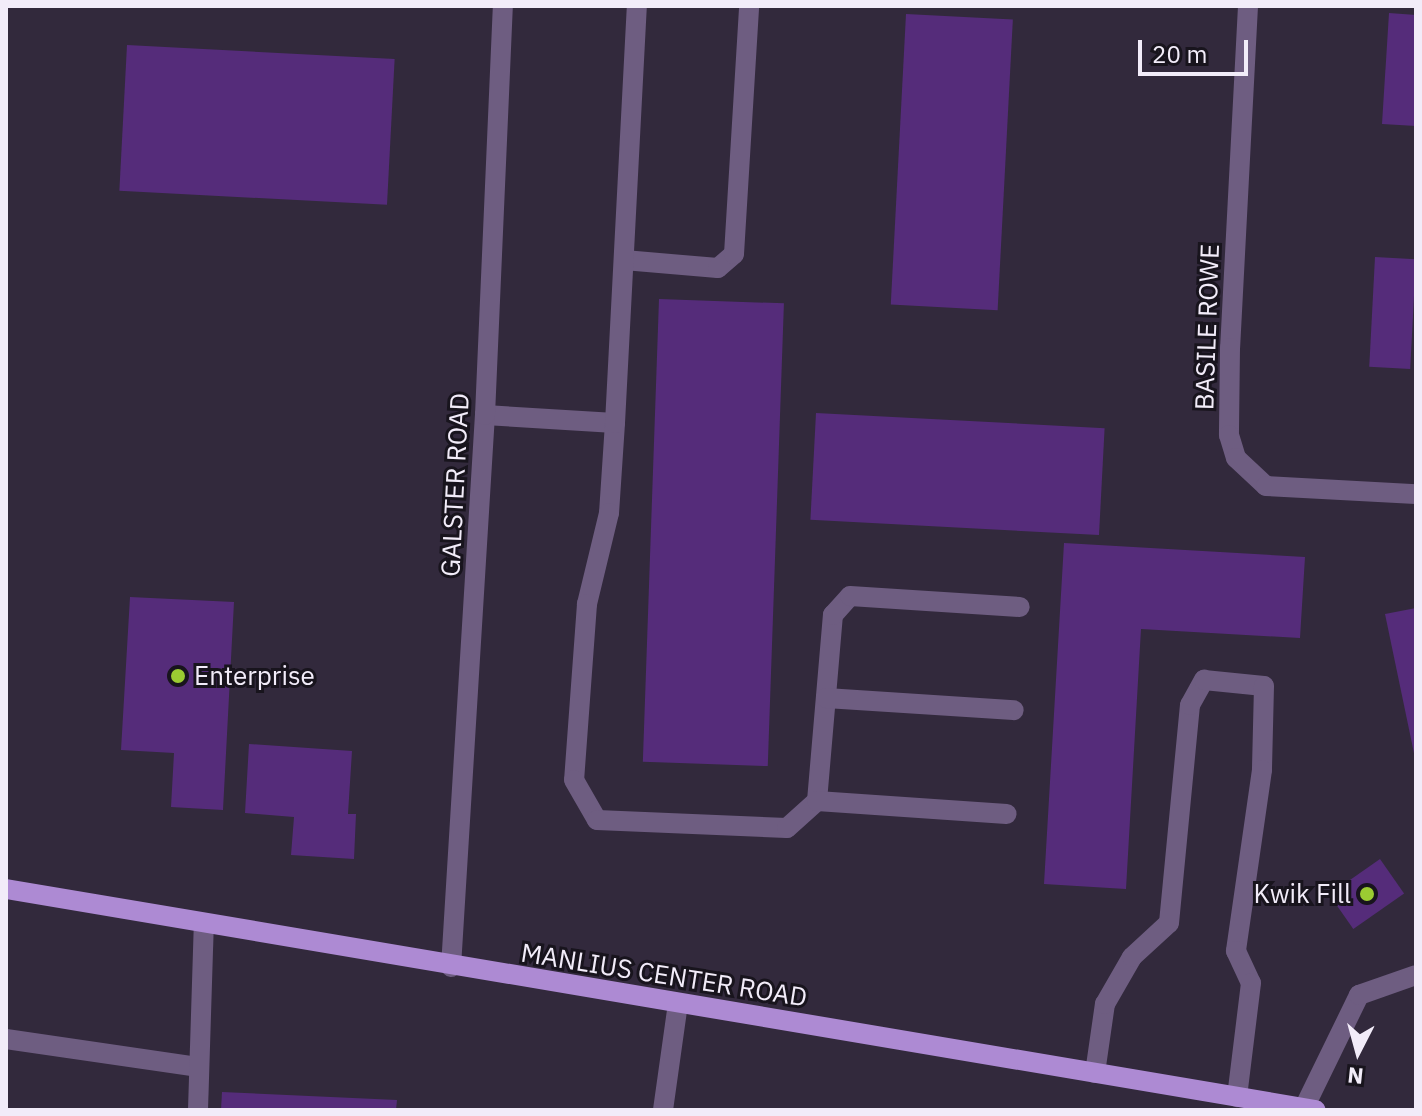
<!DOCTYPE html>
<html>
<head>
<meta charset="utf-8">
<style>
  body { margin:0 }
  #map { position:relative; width:1422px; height:1116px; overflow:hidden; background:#32293c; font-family:"IBM Plex Sans",sans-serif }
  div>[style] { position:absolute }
  .building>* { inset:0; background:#552c7a; transform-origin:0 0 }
  .minor>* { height:20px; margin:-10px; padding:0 10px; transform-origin:10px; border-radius:10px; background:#6e5d81 }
  .major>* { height:20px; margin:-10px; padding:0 10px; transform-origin:10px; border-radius:10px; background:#ad8ad3 }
  .dots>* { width:22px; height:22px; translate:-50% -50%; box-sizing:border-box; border:4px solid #18141d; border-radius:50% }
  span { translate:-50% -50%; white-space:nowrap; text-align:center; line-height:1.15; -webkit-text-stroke:6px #18141d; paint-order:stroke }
  .street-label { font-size:26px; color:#f2ecf9 }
  .poi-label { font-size:26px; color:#f2ecf9 }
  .left { translate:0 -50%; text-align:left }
  .right { translate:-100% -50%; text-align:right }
  .frame { position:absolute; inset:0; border:8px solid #f2ecf9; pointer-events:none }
  .north { position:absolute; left:1318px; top:1012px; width:80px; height:80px; -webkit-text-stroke:6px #18141d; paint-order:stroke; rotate:186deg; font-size:22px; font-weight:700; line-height:32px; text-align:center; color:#f2ecf9 }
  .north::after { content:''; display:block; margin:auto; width:28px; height:36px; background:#f2ecf9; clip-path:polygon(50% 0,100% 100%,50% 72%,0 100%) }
  .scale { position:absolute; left:1138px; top:40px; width:110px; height:36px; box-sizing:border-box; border:4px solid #f2ecf9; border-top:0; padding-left:10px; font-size:24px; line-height:28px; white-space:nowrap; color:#f2ecf9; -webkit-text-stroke:6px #18141d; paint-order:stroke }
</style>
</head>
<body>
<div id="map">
  <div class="building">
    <i style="clip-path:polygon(1389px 13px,1416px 15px,1416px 126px,1382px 124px)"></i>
    <i style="left:906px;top:14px;width:107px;height:291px;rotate:3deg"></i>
    <i style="left:127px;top:45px;width:268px;height:146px;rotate:3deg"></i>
    <i style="left:1375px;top:257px;width:41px;height:110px;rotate:3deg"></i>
    <i style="left:659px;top:299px;width:125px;height:463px;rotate:2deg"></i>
    <i style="left:816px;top:413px;width:289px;height:107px;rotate:3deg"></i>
    <i style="clip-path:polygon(1064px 543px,1305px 557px,1300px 638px,1141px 629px,1126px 889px,1044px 884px)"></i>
    <i style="clip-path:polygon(130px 597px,234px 602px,223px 810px,171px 807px,174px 753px,121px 750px)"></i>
    <i style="clip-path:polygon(1416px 608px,1416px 758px,1415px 758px,1385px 614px)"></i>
    <i style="clip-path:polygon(249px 744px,352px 751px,348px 814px,356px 814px,354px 859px,291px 855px,294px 817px,245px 813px)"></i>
    <i style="left:1380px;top:859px;width:42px;height:62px;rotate:55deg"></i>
    <i style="clip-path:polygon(222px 1092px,397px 1100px,396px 1110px,221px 1110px)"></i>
  </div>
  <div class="minor">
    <i style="left:1248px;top:6px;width:342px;rotate:93deg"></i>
    <i style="left:1230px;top:348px;width:87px;rotate:90.7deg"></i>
    <i style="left:1229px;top:435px;width:24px;rotate:73deg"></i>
    <i style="left:1236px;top:458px;width:41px;rotate:43deg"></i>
    <i style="left:1266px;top:486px;width:150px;rotate:3.1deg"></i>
    <i style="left:624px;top:260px;width:94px;rotate:4.9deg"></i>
    <i style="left:718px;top:268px;width:21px;rotate:-41deg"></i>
    <i style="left:734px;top:254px;width:248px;rotate:-86.5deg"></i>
    <i style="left:485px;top:415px;width:130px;rotate:3.5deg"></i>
    <i style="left:615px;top:423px;width:90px;rotate:93.8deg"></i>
    <i style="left:609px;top:513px;width:94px;rotate:103.6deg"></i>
    <i style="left:587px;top:604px;width:176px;rotate:94.2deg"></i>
    <i style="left:574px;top:780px;width:46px;rotate:60.1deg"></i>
    <i style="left:597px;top:820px;width:190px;rotate:2.4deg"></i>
    <i style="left:787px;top:828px;width:40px;rotate:-42deg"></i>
    <i style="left:817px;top:801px;width:187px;rotate:-85.1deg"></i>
    <i style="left:833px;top:615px;width:25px;rotate:-48deg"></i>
    <i style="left:850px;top:596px;width:170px;rotate:3.7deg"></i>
    <i style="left:615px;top:423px;width:418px;rotate:-87deg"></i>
    <i style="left:826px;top:698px;width:188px;rotate:3.7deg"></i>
    <i style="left:817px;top:801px;width:190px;rotate:3.9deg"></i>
    <i style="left:451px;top:967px;width:553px;rotate:-86.48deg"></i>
    <i style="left:485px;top:415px;width:409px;rotate:-87.5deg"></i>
    <i style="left:6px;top:1039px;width:195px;rotate:8.3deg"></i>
    <i style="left:1095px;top:1073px;width:70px;rotate:-81.8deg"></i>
    <i style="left:1105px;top:1004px;width:54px;rotate:-60.1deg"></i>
    <i style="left:1132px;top:957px;width:50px;rotate:-42.6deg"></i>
    <i style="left:1169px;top:923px;width:219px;rotate:-84.5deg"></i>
    <i style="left:1190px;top:705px;width:29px;rotate:-61deg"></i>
    <i style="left:1204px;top:680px;width:60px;rotate:5.7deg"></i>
    <i style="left:1264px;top:686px;width:84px;rotate:91.4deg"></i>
    <i style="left:1262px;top:770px;width:183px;rotate:98.2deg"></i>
    <i style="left:1236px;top:951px;width:35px;rotate:65deg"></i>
    <i style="left:1251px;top:983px;width:115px;rotate:97deg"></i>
    <i style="left:1304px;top:1108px;width:126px;rotate:-64deg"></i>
    <i style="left:1359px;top:995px;width:60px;rotate:-19.3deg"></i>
    <i style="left:198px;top:1110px;width:187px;rotate:-88.2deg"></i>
    <i style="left:663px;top:1110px;width:108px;rotate:-82deg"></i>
  </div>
  <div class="major">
    <i style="left:6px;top:889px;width:1328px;rotate:9.58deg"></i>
  </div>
  <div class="dots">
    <i style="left:178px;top:676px;background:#9bcb32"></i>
    <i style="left:1367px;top:894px;background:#9bcb32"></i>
  </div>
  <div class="street-label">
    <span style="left:1207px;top:327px;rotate:-88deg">BASILE ROWE</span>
    <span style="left:455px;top:485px;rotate:-87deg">GALSTER ROAD</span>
    <span style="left:664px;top:975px;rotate:9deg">MANLIUS CENTER ROAD</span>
  </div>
  <div class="poi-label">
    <span class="left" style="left:194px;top:676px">Enterprise</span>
    <span class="right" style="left:1351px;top:894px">Kwik Fill</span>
  </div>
  <div class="frame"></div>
  <div class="north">N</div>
  <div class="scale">20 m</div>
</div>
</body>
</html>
